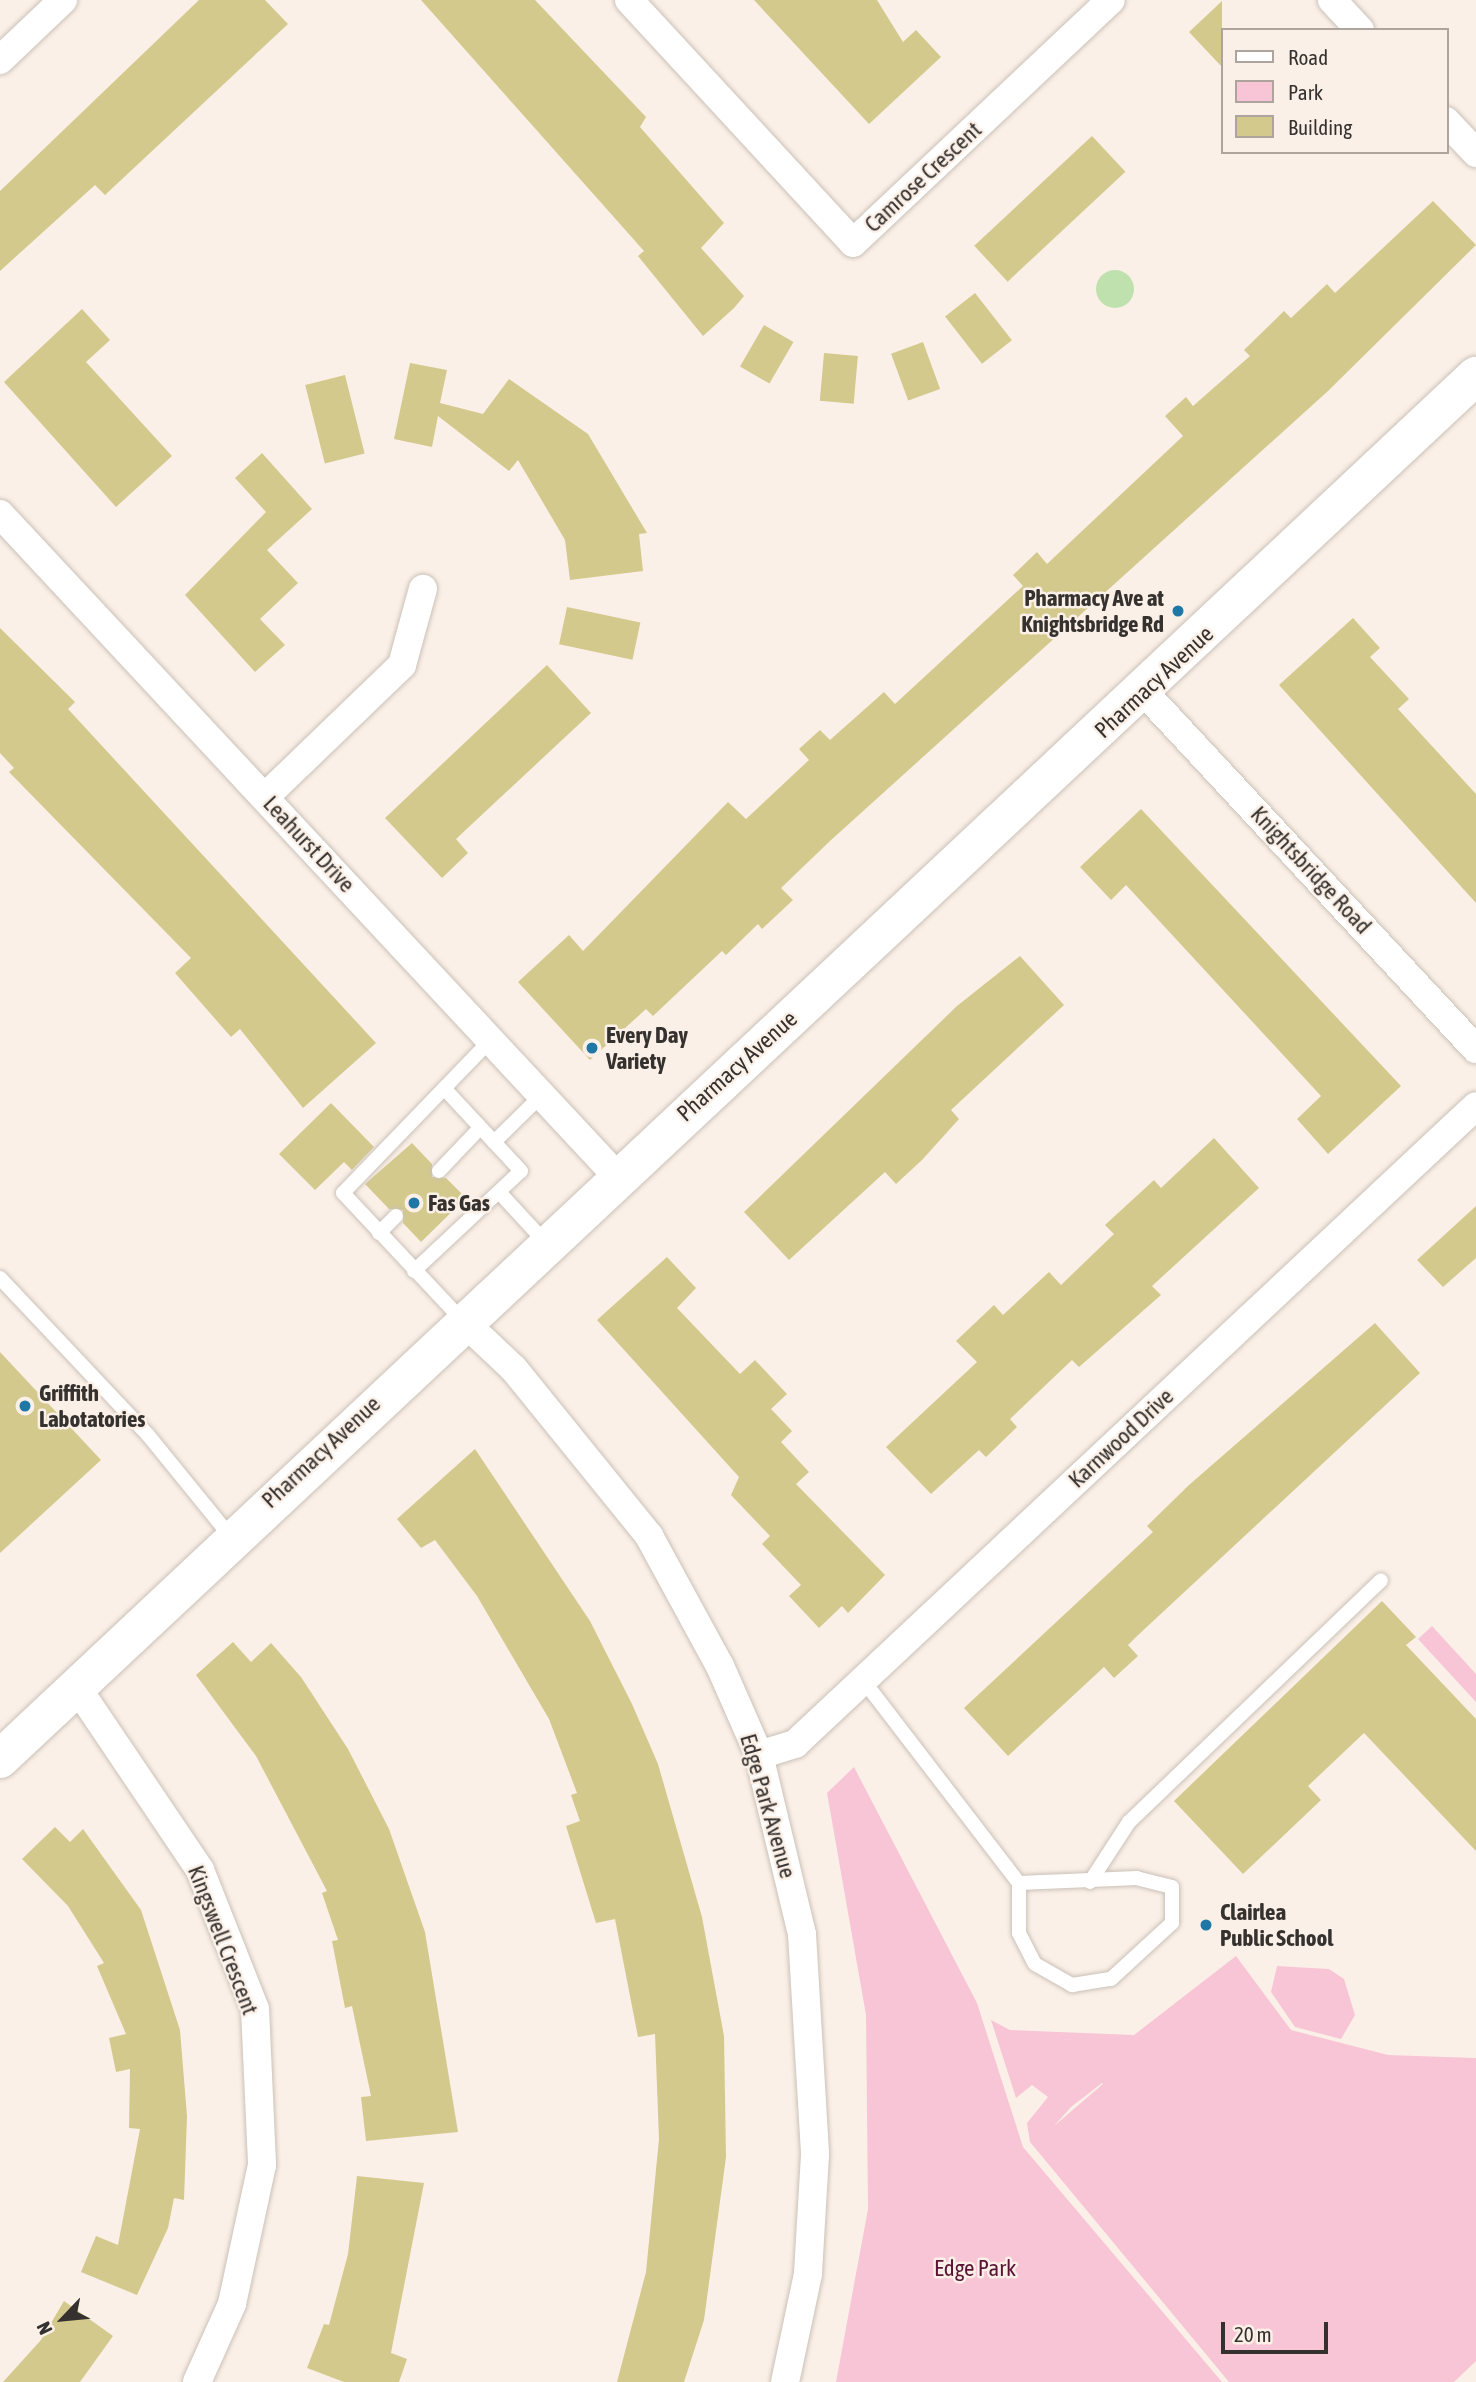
<!DOCTYPE html>
<html>
<head>
<meta charset="utf-8">
<style>
  body { margin:0 }
  #map { position:relative; width:1476px; height:2382px; overflow:hidden; background:#fbf0e7; font-family:"Asap Condensed",sans-serif }
  div>[style] { position:absolute }
  .green>* { inset:0; background:#f8c5d6 }
  .water>* { inset:0; background:#bfe1ad }
  .round { border-radius:50% }
  .building>* { inset:0; background:#d3c98d; transform-origin:0 0 }
  .roads { filter:drop-shadow(0 0 2px #cac1b8) drop-shadow(0 0 2px #cac1b8) }
  .lane>* { height:14px; margin:-7px; padding:0 7px; transform-origin:7px; border-radius:7px; background:#fff }
  .street>* { height:28px; margin:-14px; padding:0 14px; transform-origin:14px; border-radius:14px; background:#fff }
  .secondary>* { height:38px; margin:-19px; padding:0 19px; transform-origin:19px; border-radius:19px; background:#fff }
  .dots>* { width:19px; height:19px; translate:-50% -50%; box-sizing:border-box; border:4px solid #fbf0e7; border-radius:50% }
  span { translate:-50% -50%; white-space:nowrap; text-align:center; line-height:1.15; -webkit-text-stroke:5px #fbf0e7; paint-order:stroke }
  .street-label { font-size:23px; color:#35312e }
  .poi-label { font-size:23px; color:#35312e; font-weight:700 }
  .right { translate:-100% -50%; text-align:right }
  .left { translate:0 -50%; text-align:left }
  .park-label { font-size:23px; color:#5c1436 }
  .legend { position:absolute; left:1221px; top:28px; width:228px; height:126px; box-sizing:border-box; background:#fbf0e7; border:2px solid #aca49d; margin:0; padding:9px 12px; list-style:none; font-size:21px; color:#35312e }
  .legend li { display:flex; align-items:center; gap:14px; height:35px }
  .legend b { width:35px; border:2px solid #aca49d }
  .north { position:absolute; left:28px; top:2284px; width:70px; height:70px; -webkit-text-stroke:5px #fbf0e7; paint-order:stroke; rotate:244deg; font-size:19px; font-weight:700; line-height:28px; text-align:center; color:#35312e }
  .north::after { content:''; display:block; margin:auto; width:24px; height:32px; background:#35312e; clip-path:polygon(50% 0,100% 100%,50% 72%,0 100%) }
  .scale { position:absolute; left:1221px; top:2322px; width:107px; height:32px; box-sizing:border-box; border:4px solid #35312e; border-top:0; padding-left:9px; font-size:21px; line-height:24px; white-space:nowrap; color:#35312e; -webkit-text-stroke:5px #fbf0e7; paint-order:stroke }
</style>
</head>
<body>
<div id="map">
  <div class="green">
    <i style="clip-path:polygon(1432px 1626px,1476px 1674px,1476px 1702px,1418px 1639px)"></i>
    <i style="clip-path:polygon(854px 1767px,977px 2003px,1023px 2147px,1222px 2382px,836px 2382px,868px 2209px,866px 2015px,827px 1793px)"></i>
    <i style="clip-path:polygon(evenodd,1236px 1956px,1291px 2030px,1388px 2055px,1476px 2058px,1476px 2361px,1454px 2382px,1229px 2382px,1030px 2142px,1027px 2123px,1048px 2097px,1032px 2085px,1016px 2098px,991px 2020px,1010px 2030px,1134px 2035px,1236px 1956px,1102px 2083px,1103px 2084px,1054px 2126px,1071px 2107px,1102px 2083px)"></i>
    <i style="clip-path:polygon(1277px 1966px,1329px 1969px,1344px 1979px,1355px 2015px,1341px 2039px,1295px 2027px,1271px 1992px)"></i>
  </div>
  <div class="water">
    <i class="round" style="left:1096px;top:270px;width:38px;height:38px"></i>
  </div>
  <div class="building">
    <i style="clip-path:polygon(199px 0,265px 0,288px 24px,105px 195px,95px 185px,0 271px,0 191px)"></i>
    <i style="clip-path:polygon(421px 0,535px 0,646px 117px,640px 127px,724px 223px,701px 248px,744px 296px,734px 308px,703px 336px,638px 256px,644px 251px)"></i>
    <i style="clip-path:polygon(754px 0,877px 0,903px 42px,916px 30px,941px 57px,869px 124px)"></i>
    <i style="clip-path:polygon(1222px 1px,1222px 67px,1189px 32px)"></i>
    <i style="left:1092px;top:136px;width:49px;height:161px;rotate:47deg"></i>
    <i style="clip-path:polygon(1433px 201px,1476px 245px,1328px 391px,830px 841px,781px 888px,793px 900px,762px 929px,758px 924px,726px 955px,722px 951px,653px 1016px,646px 1009px,590px 1060px,518px 982px,569px 935px,583px 951px,728px 802px,746px 819px,809px 760px,799px 749px,820px 730px,830px 740px,884px 692px,895px 704px,1023px 586px,1013px 575px,1037px 552px,1047px 564px,1183px 436px,1165px 416px,1186px 397px,1193px 406px,1250px 356px,1244px 350px,1284px 311px,1291px 318px,1327px 284px,1335px 293px)"></i>
    <i style="left:975px;top:293px;width:60px;height:38px;rotate:52deg"></i>
    <i style="clip-path:polygon(82px 309px,110px 340px,86px 362px,172px 456px,116px 507px,4px 382px)"></i>
    <i style="left:764px;top:325px;width:34px;height:48px;rotate:30deg"></i>
    <i style="left:923px;top:342px;width:50px;height:34px;rotate:70deg"></i>
    <i style="left:824px;top:353px;width:34px;height:48px;rotate:5deg"></i>
    <i style="clip-path:polygon(410px 363px,447px 370px,440px 403px,483px 414px,509px 379px,588px 434px,647px 533px,639px 534px,643px 571px,570px 580px,565px 540px,518px 460px,509px 471px,438px 416px,432px 447px,394px 439px)"></i>
    <i style="left:345px;top:375px;width:81px;height:41px;rotate:76deg"></i>
    <i style="clip-path:polygon(262px 453px,312px 509px,267px 550px,298px 583px,260px 619px,285px 645px,255px 672px,185px 595px,266px 512px,235px 478px)"></i>
    <i style="left:567px;top:607px;width:75px;height:38px;rotate:12deg"></i>
    <i style="clip-path:polygon(1353px 618px,1380px 648px,1370px 657px,1409px 699px,1398px 709px,1476px 794px,1476px 903px,1279px 685px)"></i>
    <i style="clip-path:polygon(0 628px,75px 702px,68px 709px,376px 1043px,303px 1108px,240px 1029px,231px 1037px,175px 973px,191px 958px,9px 772px,14px 768px,0 753px)"></i>
    <i style="clip-path:polygon(547px 665px,591px 713px,456px 839px,468px 853px,442px 878px,385px 818px)"></i>
    <i style="clip-path:polygon(1141px 809px,1401px 1086px,1328px 1154px,1297px 1119px,1321px 1096px,1126px 885px,1111px 900px,1080px 867px)"></i>
    <i style="clip-path:polygon(1020px 956px,1064px 1005px,951px 1110px,959px 1119px,922px 1160px,896px 1184px,885px 1172px,789px 1260px,744px 1212px,957px 1006px)"></i>
    <i style="clip-path:polygon(331px 1103px,374px 1147px,352px 1170px,344px 1162px,315px 1190px,279px 1154px)"></i>
    <i style="clip-path:polygon(1214px 1138px,1259px 1188px,1152px 1286px,1161px 1295px,1079px 1367px,1072px 1360px,1010px 1419px,1017px 1427px,986px 1457px,979px 1450px,931px 1494px,886px 1447px,977px 1362px,956px 1341px,994px 1305px,1003px 1315px,1049px 1272px,1061px 1285px,1114px 1234px,1105px 1225px,1154px 1180px,1161px 1188px)"></i>
    <i style="clip-path:polygon(412px 1143px,432px 1164px,432px 1177px,446px 1178px,466px 1198px,421px 1242px,403px 1223px,403px 1210px,389px 1209px,365px 1184px)"></i>
    <i style="clip-path:polygon(1476px 1206px,1476px 1258px,1443px 1287px,1417px 1260px)"></i>
    <i style="clip-path:polygon(667px 1257px,696px 1288px,677px 1308px,740px 1374px,755px 1360px,787px 1394px,771px 1409px,792px 1431px,781px 1442px,809px 1472px,796px 1484px,885px 1575px,848px 1613px,842px 1606px,819px 1628px,789px 1596px,801px 1585px,762px 1544px,770px 1536px,731px 1495px,739px 1477px,597px 1320px)"></i>
    <i style="clip-path:polygon(1375px 1323px,1420px 1373px,1136px 1637px,1128px 1645px,1138px 1656px,1114px 1678px,1104px 1667px,1008px 1756px,964px 1708px,1153px 1532px,1147px 1526px,1189px 1485px)"></i>
    <i style="clip-path:polygon(0 1352px,101px 1460px,0 1553px)"></i>
    <i style="clip-path:polygon(475px 1449px,590px 1621px,632px 1704px,658px 1764px,702px 1917px,724px 2036px,726px 2157px,704px 2320px,684px 2382px,617px 2382px,646px 2272px,659px 2139px,655px 2034px,638px 2037px,615px 1919px,596px 1923px,566px 1826px,580px 1821px,571px 1795px,577px 1793px,549px 1719px,477px 1596px,435px 1540px,421px 1548px,397px 1519px)"></i>
    <i style="clip-path:polygon(1382px 1601px,1416px 1637px,1406px 1645px,1476px 1719px,1476px 1851px,1364px 1733px,1308px 1786px,1321px 1800px,1243px 1874px,1174px 1801px)"></i>
    <i style="clip-path:polygon(233px 1642px,251px 1662px,271px 1643px,301px 1677px,348px 1749px,389px 1829px,425px 1932px,458px 2132px,366px 2141px,361px 2097px,371px 2096px,352px 2006px,345px 2008px,332px 1941px,338px 1940px,322px 1893px,327px 1891px,256px 1756px,196px 1675px)"></i>
    <i style="clip-path:polygon(55px 1827px,70px 1842px,83px 1829px,141px 1910px,180px 2030px,187px 2116px,184px 2200px,174px 2198px,168px 2228px,137px 2295px,81px 2272px,96px 2236px,118px 2245px,140px 2129px,129px 2128px,130px 2069px,116px 2072px,109px 2038px,126px 2034px,97px 1966px,104px 1963px,68px 1906px,22px 1859px)"></i>
    <i style="clip-path:polygon(357px 2176px,424px 2183px,391px 2353px,407px 2359px,399px 2382px,344px 2382px,307px 2368px,324px 2324px,329px 2325px,348px 2254px)"></i>
    <i style="clip-path:polygon(64px 2301px,113px 2336px,80px 2382px,3px 2382px,41px 2340px)"></i>
  </div>
  <div class="roads">
    <div class="lane">
      <i style="left:494px;top:1142px;width:66px;rotate:-44.4deg"></i>
      <i style="left:439px;top:1171px;width:59px;rotate:-46.4deg"></i>
      <i style="left:499px;top:1192px;width:68px;rotate:47.4deg"></i>
      <i style="left:379px;top:1233px;width:24px;rotate:-45deg"></i>
      <i style="left:414px;top:1271px;width:146px;rotate:-43.1deg"></i>
      <i style="left:521px;top:1171px;width:113px;rotate:-132.9deg"></i>
      <i style="left:0;top:1278px;width:216px;rotate:46.7deg"></i>
      <i style="left:148px;top:1435px;width:132px;rotate:50.9deg"></i>
      <i style="left:462px;top:1320px;width:174px;rotate:-133.1deg"></i>
      <i style="left:343px;top:1193px;width:211px;rotate:-46deg"></i>
      <i style="left:863px;top:1680px;width:256px;rotate:52.5deg"></i>
      <i style="left:1019px;top:1883px;width:50px;rotate:90deg"></i>
      <i style="left:1019px;top:1933px;width:35px;rotate:63deg"></i>
      <i style="left:1035px;top:1964px;width:43px;rotate:29.6deg"></i>
      <i style="left:1072px;top:1985px;width:39px;rotate:-9deg"></i>
      <i style="left:1111px;top:1979px;width:83px;rotate:-42.6deg"></i>
      <i style="left:1172px;top:1923px;width:36px;rotate:-90deg"></i>
      <i style="left:1172px;top:1887px;width:36px;rotate:-166deg"></i>
      <i style="left:1137px;top:1878px;width:118px;rotate:177.6deg"></i>
      <i style="left:1090px;top:1882px;width:72px;rotate:-57deg"></i>
      <i style="left:1129px;top:1822px;width:349px;rotate:-43.8deg"></i>
    </div>
    <div class="street">
      <i style="left:629px;top:0;width:330px;rotate:47.3deg"></i>
      <i style="left:853px;top:243px;width:354px;rotate:-43.3deg"></i>
      <i style="left:1332px;top:0;width:41px;rotate:47deg"></i>
      <i style="left:0;top:60px;width:87px;rotate:-43.6deg"></i>
      <i style="left:1446px;top:121px;width:44px;rotate:46.8deg"></i>
      <i style="left:0;top:514px;width:905px;rotate:47.02deg"></i>
      <i style="left:1145px;top:693px;width:486px;rotate:47.1deg"></i>
      <i style="left:266px;top:796px;width:189px;rotate:-43.9deg"></i>
      <i style="left:402px;top:665px;width:79px;rotate:-74.6deg"></i>
      <i style="left:462px;top:1320px;width:71px;rotate:43.3deg"></i>
      <i style="left:514px;top:1369px;width:215px;rotate:51deg"></i>
      <i style="left:649px;top:1536px;width:148px;rotate:61.4deg"></i>
      <i style="left:720px;top:1666px;width:97px;rotate:66.3deg"></i>
      <i style="left:759px;top:1755px;width:184px;rotate:76.5deg"></i>
      <i style="left:802px;top:1934px;width:221px;rotate:86.6deg"></i>
      <i style="left:815px;top:2155px;width:119px;rotate:93.4deg"></i>
      <i style="left:808px;top:2274px;width:110px;rotate:102deg"></i>
      <i style="left:78px;top:1689px;width:218px;rotate:56deg"></i>
      <i style="left:200px;top:1870px;width:149px;rotate:68.4deg"></i>
      <i style="left:255px;top:2009px;width:156px;rotate:87.4deg"></i>
      <i style="left:262px;top:2165px;width:142px;rotate:102.2deg"></i>
      <i style="left:232px;top:2304px;width:85px;rotate:114.2deg"></i>
      <i style="left:759px;top:1755px;width:38px;rotate:-17deg"></i>
      <i style="left:795px;top:1744px;width:933px;rotate:-43.13deg"></i>
    </div>
    <div class="secondary">
      <i style="left:0;top:1759px;width:2023px;rotate:-43.14deg"></i>
    </div>
  </div>
  <div class="dots">
    <i style="left:1178px;top:611px;background:#1f77a6"></i>
    <i style="left:592px;top:1048px;background:#1f77a6"></i>
    <i style="left:414px;top:1203px;background:#1f77a6"></i>
    <i style="left:25px;top:1406px;background:#1f77a6"></i>
    <i style="left:1206px;top:1925px;background:#1f77a6"></i>
  </div>
  <div class="street-label">
    <span style="left:923px;top:177px;rotate:-43deg">Camrose Crescent</span>
    <span style="left:1154px;top:682px;rotate:-43deg">Pharmacy Avenue</span>
    <span style="left:309px;top:844px;rotate:47deg">Leahurst Drive</span>
    <span style="left:1311px;top:870px;rotate:47deg">Knightsbridge Road</span>
    <span style="left:737px;top:1066px;rotate:-42deg">Pharmacy Avenue</span>
    <span style="left:1121px;top:1438px;rotate:-43deg">Karnwood Drive</span>
    <span style="left:321px;top:1452px;rotate:-43deg">Pharmacy Avenue</span>
    <span style="left:768px;top:1806px;rotate:74deg">Edge Park Avenue</span>
    <span style="left:223px;top:1940px;rotate:69deg">Kingswell Crescent</span>
  </div>
  <div class="poi-label">
    <span class="right" style="left:1164px;top:611px">Pharmacy Ave at<br>Knightsbridge Rd</span>
    <span class="left" style="left:606px;top:1048px">Every Day<br>Variety</span>
    <span class="left" style="left:428px;top:1203px">Fas Gas</span>
    <span class="left" style="left:39px;top:1406px">Griffith<br>Labotatories</span>
    <span class="left" style="left:1220px;top:1925px">Clairlea<br>Public School</span>
  </div>
  <div class="park-label">
    <span style="left:975px;top:2268px">Edge Park</span>
  </div>
  <ul class="legend">
  <li><b style="height:9px;background:#fff"></b>Road</li>
  <li><b style="height:19px;background:#f8c5d6"></b>Park</li>
  <li><b style="height:19px;background:#d3c98d"></b>Building</li>
  </ul>
  <div class="north">N</div>
  <div class="scale">20 m</div>
</div>
</body>
</html>
